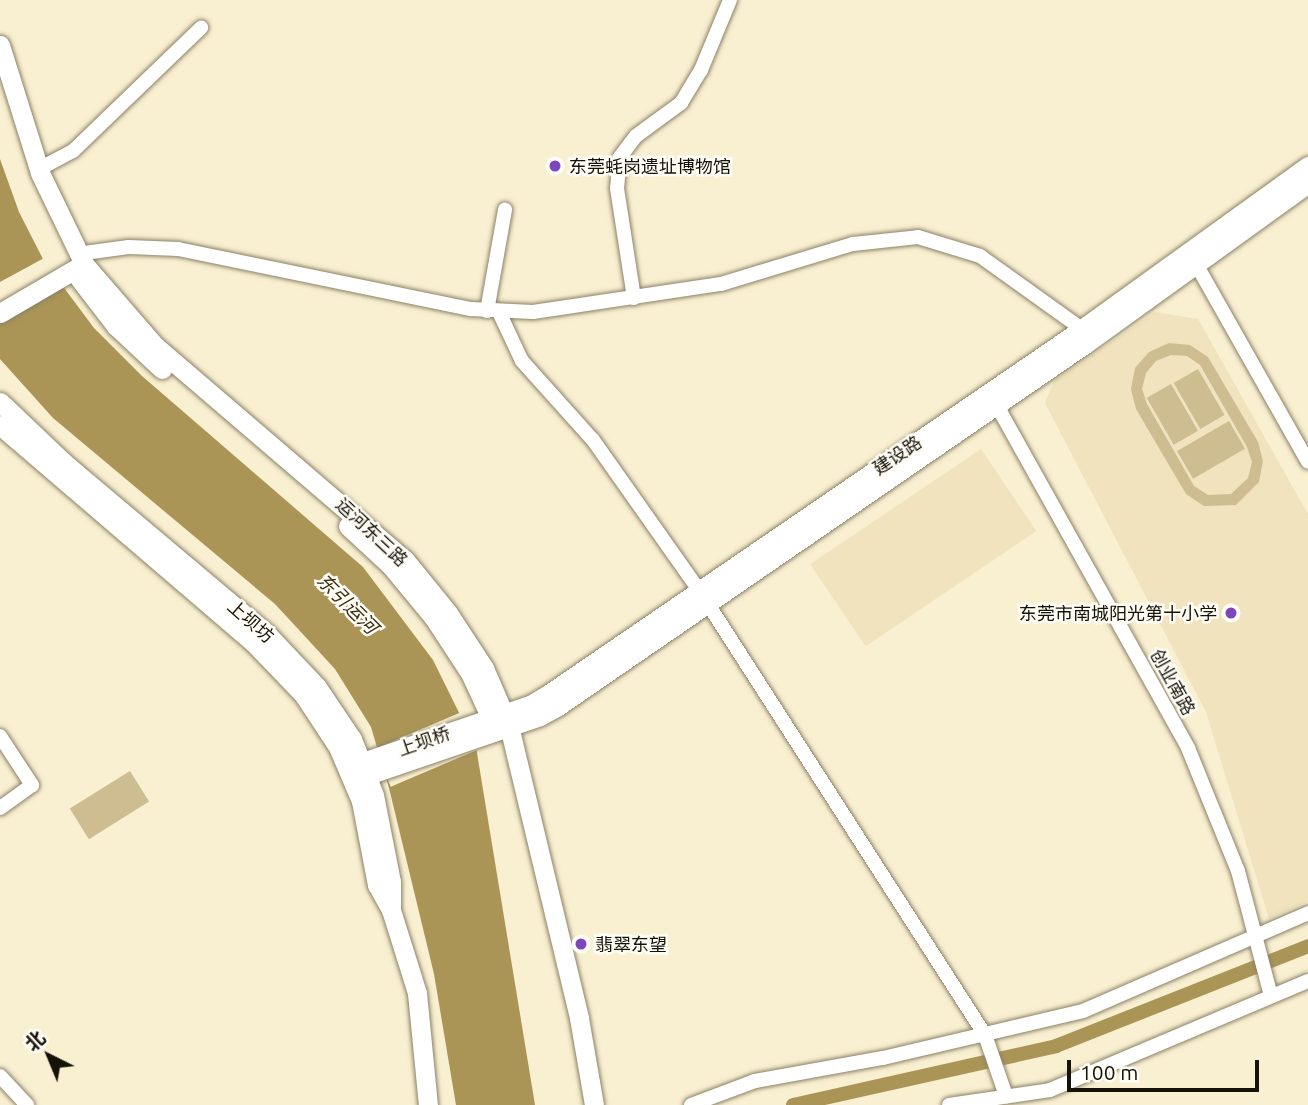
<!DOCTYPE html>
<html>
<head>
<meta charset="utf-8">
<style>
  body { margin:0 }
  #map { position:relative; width:1308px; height:1105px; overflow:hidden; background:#f9efd1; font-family:Ubuntu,"Noto Sans SC",sans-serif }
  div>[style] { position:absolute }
  .built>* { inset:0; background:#f0e3bd; transform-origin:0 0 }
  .green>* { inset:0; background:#cdbd91; transform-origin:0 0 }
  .water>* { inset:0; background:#aa9557 }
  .pier>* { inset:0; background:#f9efd1; transform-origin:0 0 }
  .canal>* { height:14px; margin:-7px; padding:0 7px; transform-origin:7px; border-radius:7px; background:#aa9557 }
  .roads { filter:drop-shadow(0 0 2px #8b8166) drop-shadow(0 0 2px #8b8166) }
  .minor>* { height:14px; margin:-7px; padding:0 7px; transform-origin:7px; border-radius:7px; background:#fff }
  .tertiary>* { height:19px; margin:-9.5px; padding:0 9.5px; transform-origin:9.5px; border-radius:9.5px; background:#fff }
  .dots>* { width:19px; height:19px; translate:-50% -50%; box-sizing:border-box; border:4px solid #fffdf6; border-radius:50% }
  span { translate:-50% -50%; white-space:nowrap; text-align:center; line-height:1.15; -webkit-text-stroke:5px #fffdf6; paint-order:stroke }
  .poi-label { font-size:18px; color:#151207 }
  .left { translate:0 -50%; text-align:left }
  .right { translate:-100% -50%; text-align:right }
  .street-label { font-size:18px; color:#151207 }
  .water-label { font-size:19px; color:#392f13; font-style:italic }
  .north { position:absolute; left:14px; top:1021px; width:70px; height:70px; -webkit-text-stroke:5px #fffdf6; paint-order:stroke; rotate:317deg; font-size:19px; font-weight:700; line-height:28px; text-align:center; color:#151207 }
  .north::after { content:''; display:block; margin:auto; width:24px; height:32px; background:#151207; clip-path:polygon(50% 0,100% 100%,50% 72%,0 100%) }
  .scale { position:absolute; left:1067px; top:1060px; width:192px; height:32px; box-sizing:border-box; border:4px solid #151207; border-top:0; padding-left:9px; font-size:21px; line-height:24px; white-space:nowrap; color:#151207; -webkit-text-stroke:5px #fffdf6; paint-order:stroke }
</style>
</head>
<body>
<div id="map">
  <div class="built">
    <i style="clip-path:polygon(1155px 312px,1198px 319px,1308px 514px,1308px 901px,1269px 919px,1206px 712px,1045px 403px,1054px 381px)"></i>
    <i style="left:981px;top:449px;width:99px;height:206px;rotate:56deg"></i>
  </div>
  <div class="green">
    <i style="clip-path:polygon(evenodd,1169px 343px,1190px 345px,1208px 357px,1258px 442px,1263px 461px,1259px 482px,1236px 505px,1204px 506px,1186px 494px,1136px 409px,1131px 389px,1135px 368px,1149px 352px,1169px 343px,1171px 355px,1187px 356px,1200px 365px,1247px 447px,1252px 462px,1248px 478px,1231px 494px,1208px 495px,1194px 486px,1147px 404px,1142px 389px,1146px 373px,1156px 361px,1171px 355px)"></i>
    <i style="left:1198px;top:369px;width:53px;height:28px;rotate:60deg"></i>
    <i style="left:1171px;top:384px;width:54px;height:28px;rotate:60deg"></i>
    <i style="left:1229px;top:421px;width:32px;height:60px;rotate:60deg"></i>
    <i style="left:130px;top:771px;width:36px;height:71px;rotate:58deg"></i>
  </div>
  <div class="water">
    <i style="clip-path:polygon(0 159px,19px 212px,44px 261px,94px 328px,142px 376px,363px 567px,433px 660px,476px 747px,535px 1105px,456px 1105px,434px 974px,389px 788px,371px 727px,335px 669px,275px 604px,53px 418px,0 359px)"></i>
  </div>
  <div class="pier">
    <i style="clip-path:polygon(46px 257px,63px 287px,0 321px,0 282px)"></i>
    <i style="left:464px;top:711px;width:41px;height:97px;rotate:67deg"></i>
  </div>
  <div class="canal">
    <i style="left:793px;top:1105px;width:270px;rotate:-12.6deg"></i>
    <i style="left:1056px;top:1046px;width:271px;rotate:-21.6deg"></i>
  </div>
  <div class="roads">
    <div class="minor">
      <i style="left:39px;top:169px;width:38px;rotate:-28deg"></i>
      <i style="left:73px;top:151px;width:178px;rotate:-43.9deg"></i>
      <i style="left:77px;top:254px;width:52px;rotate:-7.7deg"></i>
      <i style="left:129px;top:247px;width:49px;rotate:2.3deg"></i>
      <i style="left:178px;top:249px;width:299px;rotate:11.6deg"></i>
      <i style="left:471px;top:309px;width:62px;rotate:2.8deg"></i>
      <i style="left:533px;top:312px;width:190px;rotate:-8.5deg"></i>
      <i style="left:721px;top:284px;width:138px;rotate:-16.9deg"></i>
      <i style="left:853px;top:244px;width:65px;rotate:-6.1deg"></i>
      <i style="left:918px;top:237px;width:65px;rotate:17deg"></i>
      <i style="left:980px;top:256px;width:125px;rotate:35.6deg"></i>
      <i style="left:1196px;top:264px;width:227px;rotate:60.5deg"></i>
      <i style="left:634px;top:298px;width:111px;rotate:-98.8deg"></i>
      <i style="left:617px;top:188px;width:31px;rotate:-84deg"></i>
      <i style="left:620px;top:157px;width:26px;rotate:-53deg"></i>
      <i style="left:636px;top:136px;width:56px;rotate:-36.3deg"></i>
      <i style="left:681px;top:103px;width:39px;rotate:-59deg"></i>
      <i style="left:701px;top:70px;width:76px;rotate:-67.5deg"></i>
      <i style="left:487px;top:311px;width:103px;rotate:-79.9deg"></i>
      <i style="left:499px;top:312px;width:54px;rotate:64.9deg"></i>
      <i style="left:522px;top:361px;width:106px;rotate:48.1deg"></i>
      <i style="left:593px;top:440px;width:184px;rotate:54.8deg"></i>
      <i style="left:699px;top:590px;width:529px;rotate:57.27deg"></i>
      <i style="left:985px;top:1035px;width:65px;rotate:71deg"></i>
      <i style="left:996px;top:404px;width:394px;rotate:60.8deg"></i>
      <i style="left:1188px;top:748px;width:133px;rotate:67.9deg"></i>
      <i style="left:1238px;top:871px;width:129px;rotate:75.2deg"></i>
      <i style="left:0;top:736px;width:59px;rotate:56.9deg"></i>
      <i style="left:32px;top:785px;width:39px;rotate:144deg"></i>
      <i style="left:0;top:1076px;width:40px;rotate:47deg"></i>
      <i style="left:691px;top:1105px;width:68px;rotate:-20.6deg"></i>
      <i style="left:755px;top:1081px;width:130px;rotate:-10.2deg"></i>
      <i style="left:883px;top:1058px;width:205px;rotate:-13.2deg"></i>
      <i style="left:1083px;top:1011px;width:245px;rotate:-23.5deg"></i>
      <i style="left:949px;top:1105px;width:102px;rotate:-8.4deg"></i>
      <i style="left:1050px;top:1090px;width:280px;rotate:-22.9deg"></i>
    </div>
    <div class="tertiary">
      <i style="left:0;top:45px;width:134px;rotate:72.6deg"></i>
      <i style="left:40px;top:173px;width:101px;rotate:64.2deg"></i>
      <i style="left:84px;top:264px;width:108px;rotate:49.1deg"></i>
      <i style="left:155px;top:346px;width:329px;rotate:40.6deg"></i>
      <i style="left:405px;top:560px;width:68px;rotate:50.9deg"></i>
      <i style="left:448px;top:613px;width:66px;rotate:56.8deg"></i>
      <i style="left:484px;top:668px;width:63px;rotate:66.7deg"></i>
      <i style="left:509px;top:726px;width:300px;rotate:76.5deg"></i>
      <i style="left:579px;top:1018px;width:88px;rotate:80.2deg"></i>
      <i style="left:79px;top:278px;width:61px;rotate:52.4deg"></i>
      <i style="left:116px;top:326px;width:63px;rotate:43.1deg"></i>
      <i style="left:0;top:313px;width:97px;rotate:-30.3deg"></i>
      <i style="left:0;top:402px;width:88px;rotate:43.6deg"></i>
      <i style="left:64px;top:463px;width:265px;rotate:40.1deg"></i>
      <i style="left:267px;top:634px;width:73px;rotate:46.7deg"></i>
      <i style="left:317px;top:687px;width:63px;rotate:56.1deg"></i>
      <i style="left:352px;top:739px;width:60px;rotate:68.6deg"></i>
      <i style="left:374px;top:795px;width:89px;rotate:78.9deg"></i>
      <i style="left:391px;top:882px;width:28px;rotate:90deg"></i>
      <i style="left:391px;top:910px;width:29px;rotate:-119deg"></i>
      <i style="left:377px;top:885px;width:86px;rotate:-100.8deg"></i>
      <i style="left:361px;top:801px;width:59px;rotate:-113.1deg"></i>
      <i style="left:338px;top:747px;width:64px;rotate:-123.4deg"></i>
      <i style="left:303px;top:694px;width:72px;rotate:-133.9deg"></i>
      <i style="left:253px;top:642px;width:333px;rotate:-139.4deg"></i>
      <i style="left:348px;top:526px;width:59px;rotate:42.9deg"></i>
      <i style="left:391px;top:566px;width:67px;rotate:50.4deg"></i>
      <i style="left:434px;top:618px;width:66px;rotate:56.8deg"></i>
      <i style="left:470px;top:673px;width:62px;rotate:65.1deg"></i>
      <i style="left:351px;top:766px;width:191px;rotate:-18.9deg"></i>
      <i style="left:532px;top:704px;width:21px;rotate:-31deg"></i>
      <i style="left:550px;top:693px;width:645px;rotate:-34.38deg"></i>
      <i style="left:1082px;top:329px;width:279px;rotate:-35.8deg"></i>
      <i style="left:356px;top:779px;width:194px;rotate:-18.9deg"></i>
      <i style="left:540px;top:716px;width:21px;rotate:-29deg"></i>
      <i style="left:558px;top:706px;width:639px;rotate:-34.49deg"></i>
      <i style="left:1085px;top:344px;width:275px;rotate:-35.8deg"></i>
      <i style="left:391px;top:910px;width:87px;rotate:72.6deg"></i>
      <i style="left:417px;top:993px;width:113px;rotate:84.4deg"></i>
    </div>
  </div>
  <div class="dots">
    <i style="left:555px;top:166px;background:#7c46bd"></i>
    <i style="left:1231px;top:613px;background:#7c46bd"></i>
    <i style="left:581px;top:944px;background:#7c46bd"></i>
  </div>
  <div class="poi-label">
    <span class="left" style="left:569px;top:166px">东莞蚝岗遗址博物馆</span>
    <span class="right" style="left:1217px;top:613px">东莞市南城阳光第十小学</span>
    <span class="left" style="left:595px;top:944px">翡翠东望</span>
  </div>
  <div class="street-label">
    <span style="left:897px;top:455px;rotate:-34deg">建设路</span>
    <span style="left:372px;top:532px;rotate:43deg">运河东三路</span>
    <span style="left:251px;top:621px;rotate:41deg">上坝坊</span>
    <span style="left:1173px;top:682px;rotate:61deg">创业南路</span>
    <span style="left:424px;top:741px;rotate:-19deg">上坝桥</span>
  </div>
  <div class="water-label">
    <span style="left:347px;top:604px;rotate:45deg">东引运河</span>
  </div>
  <div class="north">北</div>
  <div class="scale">100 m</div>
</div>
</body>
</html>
